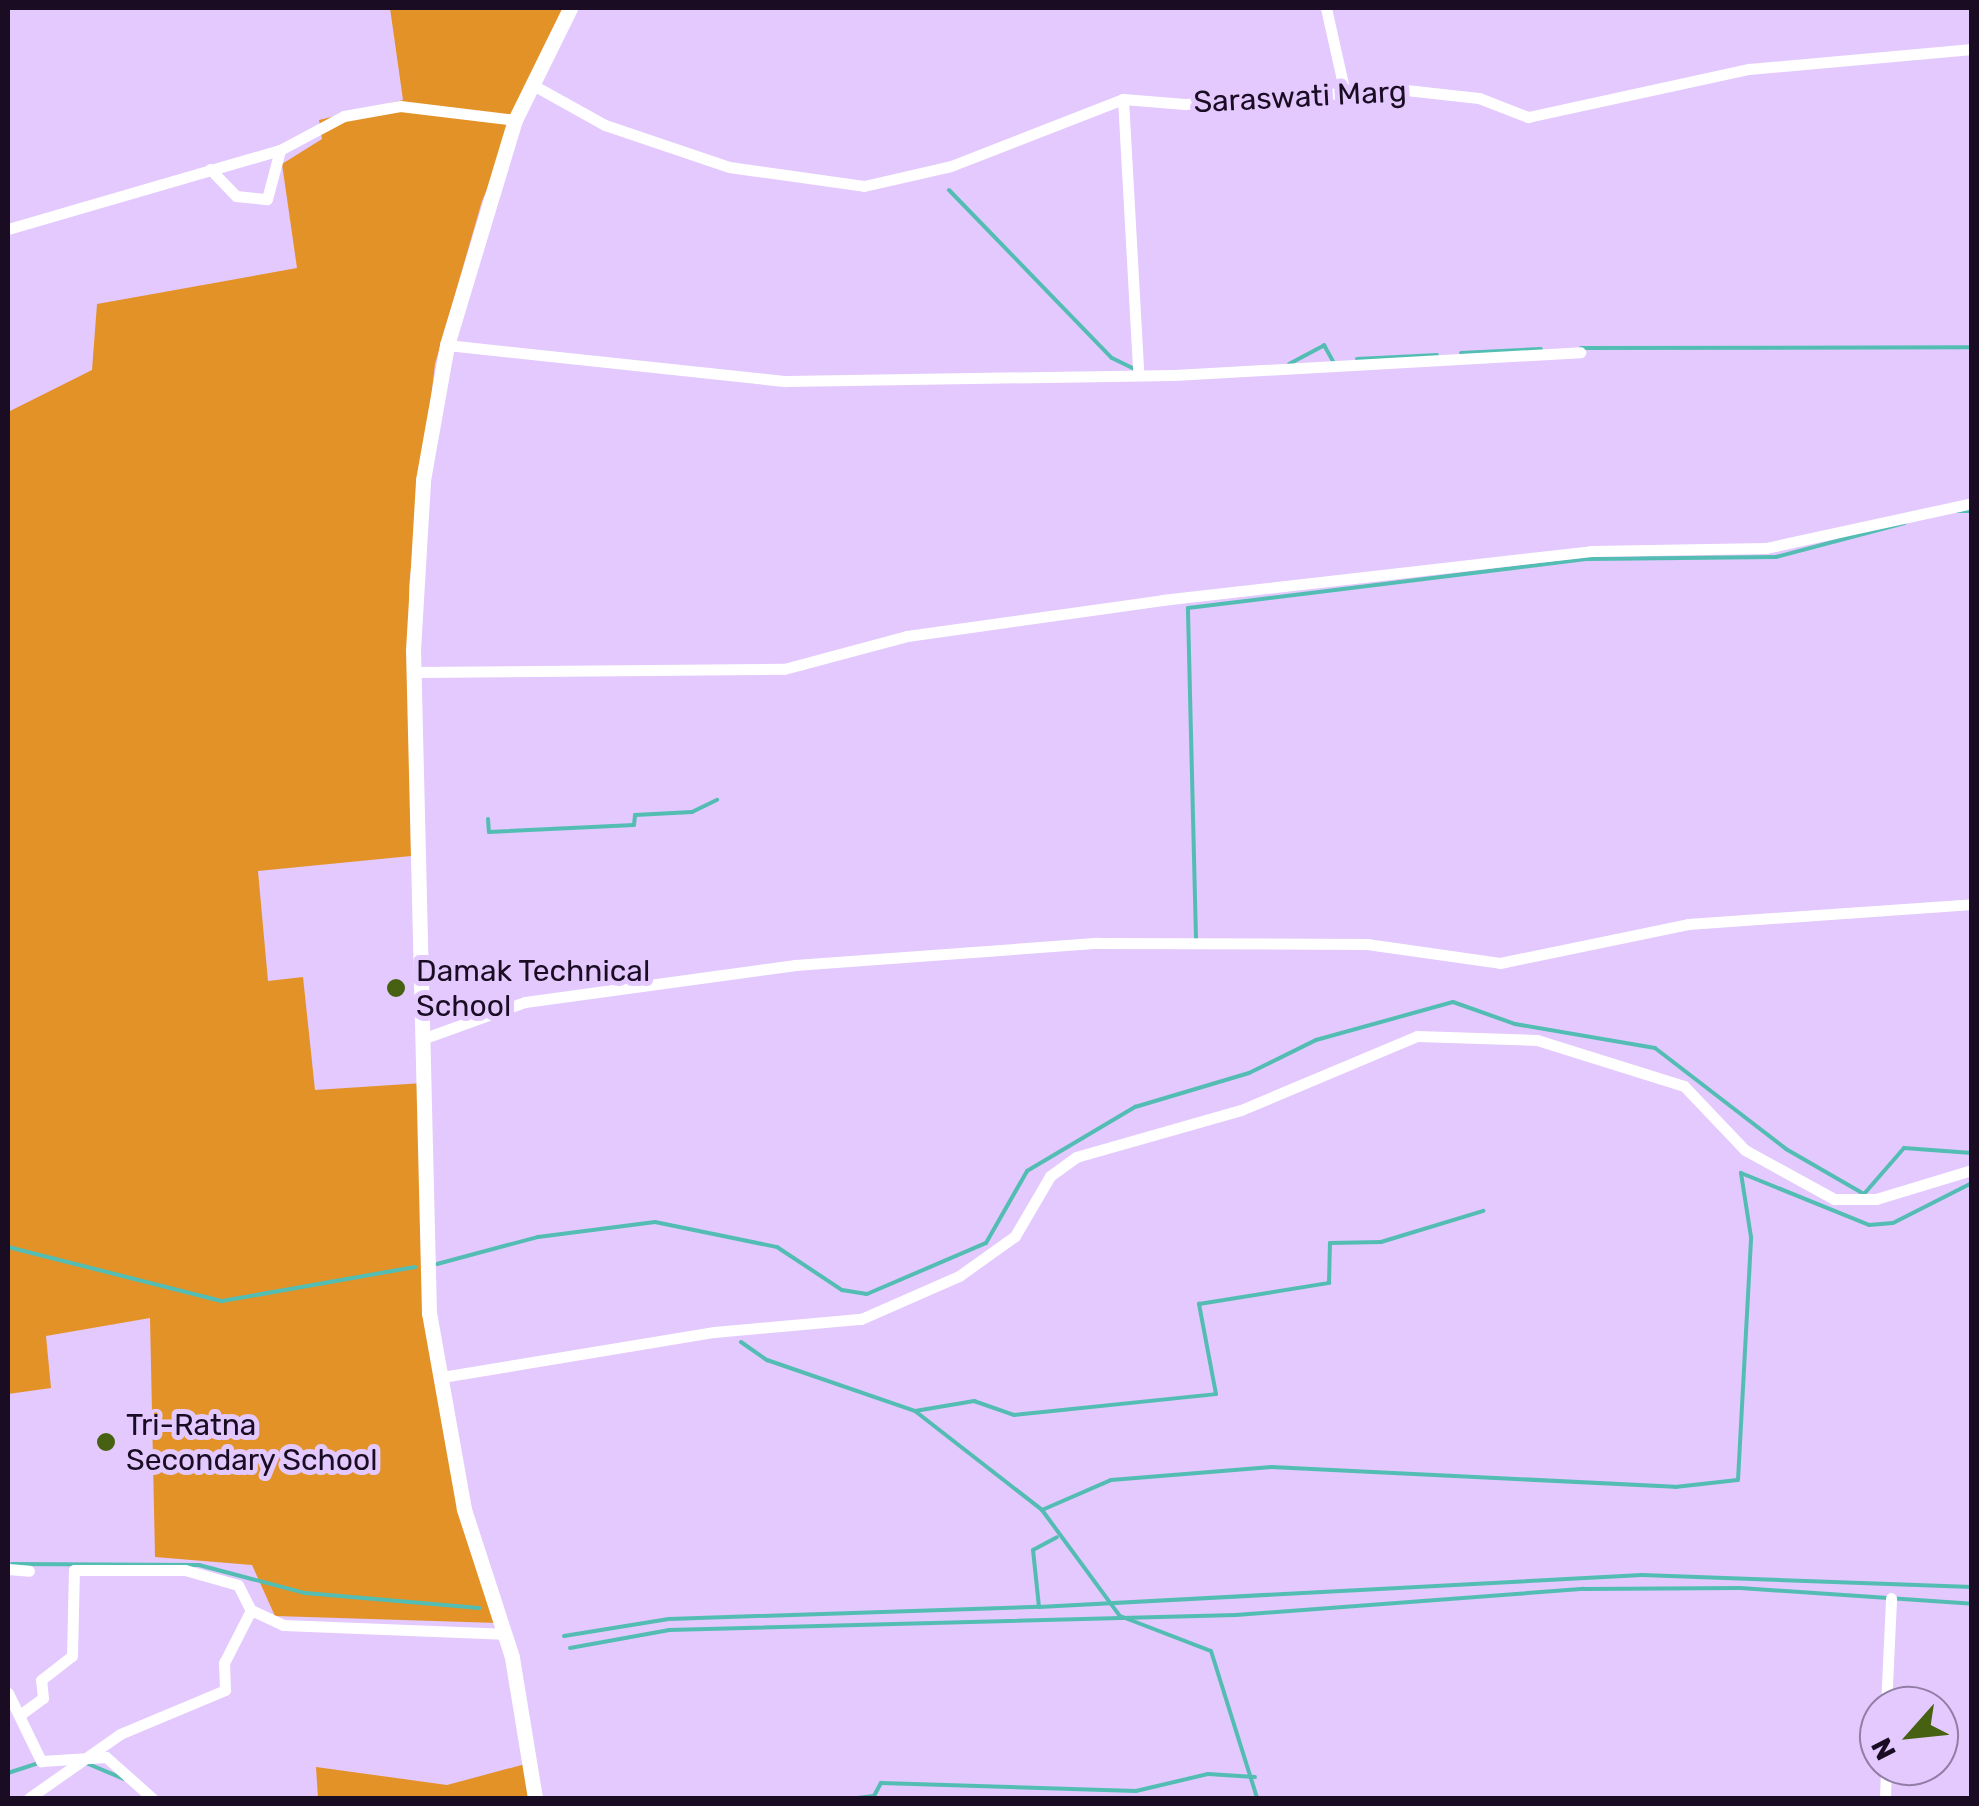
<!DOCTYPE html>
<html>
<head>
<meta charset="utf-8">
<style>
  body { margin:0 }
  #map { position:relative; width:1979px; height:1806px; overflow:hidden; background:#e3c9fd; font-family:Rubik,sans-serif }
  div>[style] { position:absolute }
  .green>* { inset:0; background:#e39228 }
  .stream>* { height:4px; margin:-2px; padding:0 2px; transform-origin:2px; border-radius:2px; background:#53bdb3 }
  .street>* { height:11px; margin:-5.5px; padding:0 5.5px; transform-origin:5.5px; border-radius:5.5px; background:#fff }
  .secondary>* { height:15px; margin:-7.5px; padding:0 7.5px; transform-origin:7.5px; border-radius:7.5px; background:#fff }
  .dots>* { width:28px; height:28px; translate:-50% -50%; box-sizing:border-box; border:5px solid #e3c9fd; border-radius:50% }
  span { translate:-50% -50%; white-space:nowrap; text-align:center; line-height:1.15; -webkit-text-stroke:10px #e3c9fd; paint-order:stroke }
  .street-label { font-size:30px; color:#190c23 }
  .poi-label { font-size:30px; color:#190c23 }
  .left { translate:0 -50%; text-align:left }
  .frame { position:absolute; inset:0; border:10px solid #190c23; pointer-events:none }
  .north { position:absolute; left:1859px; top:1686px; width:100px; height:100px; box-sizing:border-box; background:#e3c9fd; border:2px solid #927da6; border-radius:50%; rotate:243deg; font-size:28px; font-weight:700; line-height:40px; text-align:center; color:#190c23 }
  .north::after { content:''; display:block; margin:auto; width:35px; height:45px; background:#466112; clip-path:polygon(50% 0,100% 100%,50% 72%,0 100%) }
</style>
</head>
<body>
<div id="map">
  <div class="green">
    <i style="clip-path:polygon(390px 8px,566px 8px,482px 201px,435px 364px,409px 586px,411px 856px,258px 871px,268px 981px,303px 977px,315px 1090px,423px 1083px,425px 1278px,464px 1509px,498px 1623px,275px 1616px,252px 1565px,155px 1557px,150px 1318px,46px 1336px,51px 1388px,8px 1394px,8px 412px,92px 370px,97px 304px,297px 268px,282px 164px,322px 139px,319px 120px,403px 100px)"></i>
    <i style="clip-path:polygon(529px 1763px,535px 1798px,318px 1798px,316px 1767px,447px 1785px)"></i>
  </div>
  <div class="stream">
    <i style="left:949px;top:190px;width:234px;rotate:45.9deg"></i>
    <i style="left:1112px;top:358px;width:25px;rotate:26deg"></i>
    <i style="left:1581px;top:348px;width:391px;rotate:-0.1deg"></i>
    <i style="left:1461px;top:353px;width:80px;rotate:-2.9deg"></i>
    <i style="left:1357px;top:359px;width:80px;rotate:-2.9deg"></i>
    <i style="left:1289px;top:364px;width:40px;rotate:-28deg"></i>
    <i style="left:1324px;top:345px;width:21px;rotate:61deg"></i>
    <i style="left:1957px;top:511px;width:15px"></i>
    <i style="left:488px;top:819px;width:13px;rotate:86deg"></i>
    <i style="left:489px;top:832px;width:145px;rotate:-2.8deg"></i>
    <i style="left:634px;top:825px;width:10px;rotate:-84deg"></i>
    <i style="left:635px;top:815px;width:57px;rotate:-3deg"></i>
    <i style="left:692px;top:812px;width:28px;rotate:-26deg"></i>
    <i style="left:1196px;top:939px;width:331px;rotate:-91.4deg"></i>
    <i style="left:1188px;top:608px;width:403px;rotate:-7deg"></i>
    <i style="left:1588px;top:559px;width:188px;rotate:-0.6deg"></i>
    <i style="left:1776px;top:557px;width:133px;rotate:-14.8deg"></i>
    <i style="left:8px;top:1247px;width:221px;rotate:14.2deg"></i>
    <i style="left:222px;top:1301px;width:196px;rotate:-10deg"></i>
    <i style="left:437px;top:1264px;width:105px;rotate:-15deg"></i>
    <i style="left:538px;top:1237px;width:118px;rotate:-7.3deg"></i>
    <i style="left:655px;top:1222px;width:125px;rotate:11.6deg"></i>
    <i style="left:777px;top:1247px;width:78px;rotate:33.5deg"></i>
    <i style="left:842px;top:1290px;width:25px;rotate:9deg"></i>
    <i style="left:867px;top:1294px;width:129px;rotate:-23.2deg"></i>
    <i style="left:986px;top:1243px;width:83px;rotate:-60.3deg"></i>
    <i style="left:1027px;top:1171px;width:126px;rotate:-30.7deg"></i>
    <i style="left:1135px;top:1107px;width:119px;rotate:-16.6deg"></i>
    <i style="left:1249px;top:1073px;width:75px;rotate:-26.2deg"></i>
    <i style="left:1316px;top:1040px;width:142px;rotate:-15.5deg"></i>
    <i style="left:1453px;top:1002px;width:66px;rotate:19.5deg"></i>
    <i style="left:1515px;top:1024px;width:142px;rotate:9.7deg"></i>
    <i style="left:1655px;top:1048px;width:165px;rotate:37.6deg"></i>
    <i style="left:1786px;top:1149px;width:90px;rotate:30deg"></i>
    <i style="left:1864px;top:1194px;width:61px;rotate:-49deg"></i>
    <i style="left:1904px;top:1148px;width:68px;rotate:4.2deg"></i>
    <i style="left:741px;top:1342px;width:32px;rotate:35deg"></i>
    <i style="left:767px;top:1360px;width:157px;rotate:19deg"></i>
    <i style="left:915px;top:1411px;width:161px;rotate:37.9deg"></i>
    <i style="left:1042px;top:1510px;width:132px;rotate:53.7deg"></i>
    <i style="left:1120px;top:1616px;width:97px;rotate:21deg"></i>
    <i style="left:1211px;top:1651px;width:154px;rotate:72.6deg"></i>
    <i style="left:915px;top:1411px;width:60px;rotate:-9.6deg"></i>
    <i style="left:974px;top:1401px;width:42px;rotate:19.3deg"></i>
    <i style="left:1014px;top:1415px;width:203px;rotate:-5.9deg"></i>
    <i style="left:1216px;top:1394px;width:92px;rotate:-100.7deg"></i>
    <i style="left:1199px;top:1304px;width:132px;rotate:-9.2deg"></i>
    <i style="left:1329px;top:1283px;width:40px;rotate:-88.6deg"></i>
    <i style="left:1330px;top:1243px;width:51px;rotate:-1.1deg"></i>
    <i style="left:1381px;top:1242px;width:107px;rotate:-16.9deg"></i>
    <i style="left:1042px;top:1510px;width:75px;rotate:-23.5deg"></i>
    <i style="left:1111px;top:1480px;width:161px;rotate:-4.6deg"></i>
    <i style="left:1271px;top:1467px;width:404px;rotate:2.8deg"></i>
    <i style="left:1675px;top:1487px;width:63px;rotate:-6.3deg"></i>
    <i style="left:1738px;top:1480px;width:243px;rotate:-86.9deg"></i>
    <i style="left:1751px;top:1237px;width:65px;rotate:-98.9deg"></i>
    <i style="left:1741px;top:1173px;width:138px;rotate:22.1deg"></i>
    <i style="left:1869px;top:1225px;width:24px;rotate:-5deg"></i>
    <i style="left:1893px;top:1223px;width:89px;rotate:-26.9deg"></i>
    <i style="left:12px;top:1564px;width:187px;rotate:0.3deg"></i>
    <i style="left:199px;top:1565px;width:110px;rotate:14.8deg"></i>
    <i style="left:305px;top:1593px;width:175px;rotate:4.9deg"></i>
    <i style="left:1039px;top:1607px;width:604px;rotate:-3.04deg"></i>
    <i style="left:1642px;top:1575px;width:330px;rotate:2.1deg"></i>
    <i style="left:564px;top:1636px;width:106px;rotate:-9.2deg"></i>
    <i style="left:669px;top:1619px;width:370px;rotate:-1.9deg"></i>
    <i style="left:1039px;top:1607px;width:57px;rotate:-96deg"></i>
    <i style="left:1033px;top:1550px;width:27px;rotate:-28deg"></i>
    <i style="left:570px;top:1648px;width:101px;rotate:-10.3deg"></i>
    <i style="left:669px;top:1630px;width:567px;rotate:-1.52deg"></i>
    <i style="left:1236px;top:1615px;width:349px;rotate:-4.3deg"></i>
    <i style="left:1584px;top:1589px;width:156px;rotate:-0.4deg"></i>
    <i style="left:1740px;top:1588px;width:233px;rotate:3.9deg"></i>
    <i style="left:86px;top:1763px;width:41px;rotate:22.8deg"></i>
    <i style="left:8px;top:1773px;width:35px;rotate:-18deg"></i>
    <i style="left:857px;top:1798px;width:17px;rotate:-7deg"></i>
    <i style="left:874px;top:1796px;width:15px;rotate:-62deg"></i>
    <i style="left:881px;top:1783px;width:255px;rotate:1.8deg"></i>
    <i style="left:1136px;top:1791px;width:74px;rotate:-13.3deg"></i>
    <i style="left:1208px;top:1774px;width:47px;rotate:3.7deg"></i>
  </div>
  <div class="street">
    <i style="left:1326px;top:8px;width:87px;rotate:77.4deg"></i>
    <i style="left:533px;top:85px;width:82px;rotate:29.1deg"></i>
    <i style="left:605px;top:125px;width:131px;rotate:18.7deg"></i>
    <i style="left:729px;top:167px;width:136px;rotate:8deg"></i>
    <i style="left:864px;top:186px;width:89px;rotate:-12.9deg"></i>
    <i style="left:951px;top:166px;width:185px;rotate:-21.3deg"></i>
    <i style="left:1123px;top:99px;width:62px;rotate:4.6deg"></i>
    <i style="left:1185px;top:104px;width:213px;rotate:-4deg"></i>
    <i style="left:1397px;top:89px;width:82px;rotate:6.3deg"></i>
    <i style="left:1479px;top:98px;width:53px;rotate:21.2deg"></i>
    <i style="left:1528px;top:117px;width:226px;rotate:-12.3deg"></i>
    <i style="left:1749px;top:69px;width:224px;rotate:-5.1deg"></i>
    <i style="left:1123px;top:99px;width:270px;rotate:86.8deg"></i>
    <i style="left:210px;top:169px;width:37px;rotate:46deg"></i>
    <i style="left:236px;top:196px;width:31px;rotate:6deg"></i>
    <i style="left:267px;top:199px;width:51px;rotate:-75.1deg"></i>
    <i style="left:8px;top:229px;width:283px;rotate:-16.2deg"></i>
    <i style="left:280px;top:150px;width:72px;rotate:-28deg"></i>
    <i style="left:344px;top:116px;width:57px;rotate:-10.1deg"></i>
    <i style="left:400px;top:106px;width:116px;rotate:6.9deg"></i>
    <i style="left:447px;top:345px;width:341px;rotate:6.1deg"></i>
    <i style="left:786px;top:381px;width:388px;rotate:-0.9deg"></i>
    <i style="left:1174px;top:375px;width:407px;rotate:-3.2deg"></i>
    <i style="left:413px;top:672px;width:371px;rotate:-0.5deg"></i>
    <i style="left:784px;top:669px;width:127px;rotate:-15deg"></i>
    <i style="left:907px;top:636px;width:258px;rotate:-8deg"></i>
    <i style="left:1162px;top:600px;width:432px;rotate:-6.5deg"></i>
    <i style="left:1591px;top:551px;width:175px;rotate:-1deg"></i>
    <i style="left:1766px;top:548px;width:211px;rotate:-12.3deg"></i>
    <i style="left:422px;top:1039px;width:109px;rotate:-19.8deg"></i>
    <i style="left:525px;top:1002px;width:273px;rotate:-7.8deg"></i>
    <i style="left:795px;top:965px;width:303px;rotate:-4.2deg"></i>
    <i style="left:1097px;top:943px;width:270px;rotate:0.2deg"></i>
    <i style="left:1367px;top:944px;width:134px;rotate:8.1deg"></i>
    <i style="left:1500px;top:963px;width:192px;rotate:-11.7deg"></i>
    <i style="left:1688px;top:924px;width:285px;rotate:-4deg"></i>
    <i style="left:442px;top:1377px;width:276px;rotate:-9.4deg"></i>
    <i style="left:714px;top:1332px;width:148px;rotate:-5.1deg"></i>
    <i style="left:861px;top:1319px;width:107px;rotate:-23.7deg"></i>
    <i style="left:959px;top:1276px;width:69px;rotate:-35.5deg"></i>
    <i style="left:1015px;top:1236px;width:69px;rotate:-59.7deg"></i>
    <i style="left:1050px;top:1176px;width:32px;rotate:-36deg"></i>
    <i style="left:1076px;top:1157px;width:172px;rotate:-15.9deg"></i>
    <i style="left:1241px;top:1110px;width:191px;rotate:-22.8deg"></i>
    <i style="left:1417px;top:1036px;width:120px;rotate:1.9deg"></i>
    <i style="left:1537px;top:1040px;width:154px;rotate:17.4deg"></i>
    <i style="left:1684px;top:1086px;width:88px;rotate:46.4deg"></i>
    <i style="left:1745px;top:1150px;width:102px;rotate:28.8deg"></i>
    <i style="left:1834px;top:1199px;width:42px"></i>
    <i style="left:1876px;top:1199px;width:100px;rotate:-16.8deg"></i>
    <i style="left:8px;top:1569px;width:21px;rotate:5deg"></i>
    <i style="left:8px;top:1693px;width:76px;rotate:64.1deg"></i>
    <i style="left:41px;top:1761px;width:65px;rotate:-3.5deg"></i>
    <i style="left:106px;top:1757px;width:62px;rotate:41.7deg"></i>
    <i style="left:1886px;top:1706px;width:108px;rotate:-87.3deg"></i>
    <i style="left:21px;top:1714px;width:27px;rotate:-36deg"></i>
    <i style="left:43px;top:1698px;width:18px;rotate:-96deg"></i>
    <i style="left:41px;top:1680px;width:39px;rotate:-38deg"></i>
    <i style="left:72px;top:1656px;width:86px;rotate:-88.7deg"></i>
    <i style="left:74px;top:1570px;width:111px"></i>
    <i style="left:185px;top:1570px;width:55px;rotate:15.8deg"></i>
    <i style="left:238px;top:1585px;width:28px;rotate:63deg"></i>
    <i style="left:251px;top:1610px;width:35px;rotate:25deg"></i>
    <i style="left:283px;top:1625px;width:220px;rotate:2.3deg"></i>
    <i style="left:29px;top:1798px;width:111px;rotate:-35.1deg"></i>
    <i style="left:120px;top:1734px;width:114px;rotate:-22.7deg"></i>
    <i style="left:225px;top:1690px;width:27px;rotate:-92deg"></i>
    <i style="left:224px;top:1663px;width:59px;rotate:-63deg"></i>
    <i style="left:1885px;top:1798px;width:32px;rotate:-88deg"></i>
  </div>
  <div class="secondary">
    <i style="left:535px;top:1798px;width:143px;rotate:-99.3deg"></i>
    <i style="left:512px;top:1657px;width:156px;rotate:-108deg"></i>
    <i style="left:464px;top:1509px;width:199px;rotate:-100.1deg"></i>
    <i style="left:429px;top:1313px;width:663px;rotate:-91.38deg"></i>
    <i style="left:413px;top:650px;width:170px;rotate:-86.6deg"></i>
    <i style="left:423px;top:480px;width:137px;rotate:-79.9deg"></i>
    <i style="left:447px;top:345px;width:235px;rotate:-73.2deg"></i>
    <i style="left:515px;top:120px;width:125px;rotate:-63.8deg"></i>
  </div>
  <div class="dots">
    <i style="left:396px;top:988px;background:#466112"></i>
    <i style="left:106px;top:1442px;background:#466112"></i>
  </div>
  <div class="street-label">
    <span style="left:1300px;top:97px;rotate:-3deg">Saraswati Marg</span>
  </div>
  <div class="poi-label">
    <span class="left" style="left:416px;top:988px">Damak Technical<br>School</span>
    <span class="left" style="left:126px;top:1442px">Tri-Ratna<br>Secondary School</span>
  </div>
  <div class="frame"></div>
  <div class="north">N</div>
</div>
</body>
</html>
